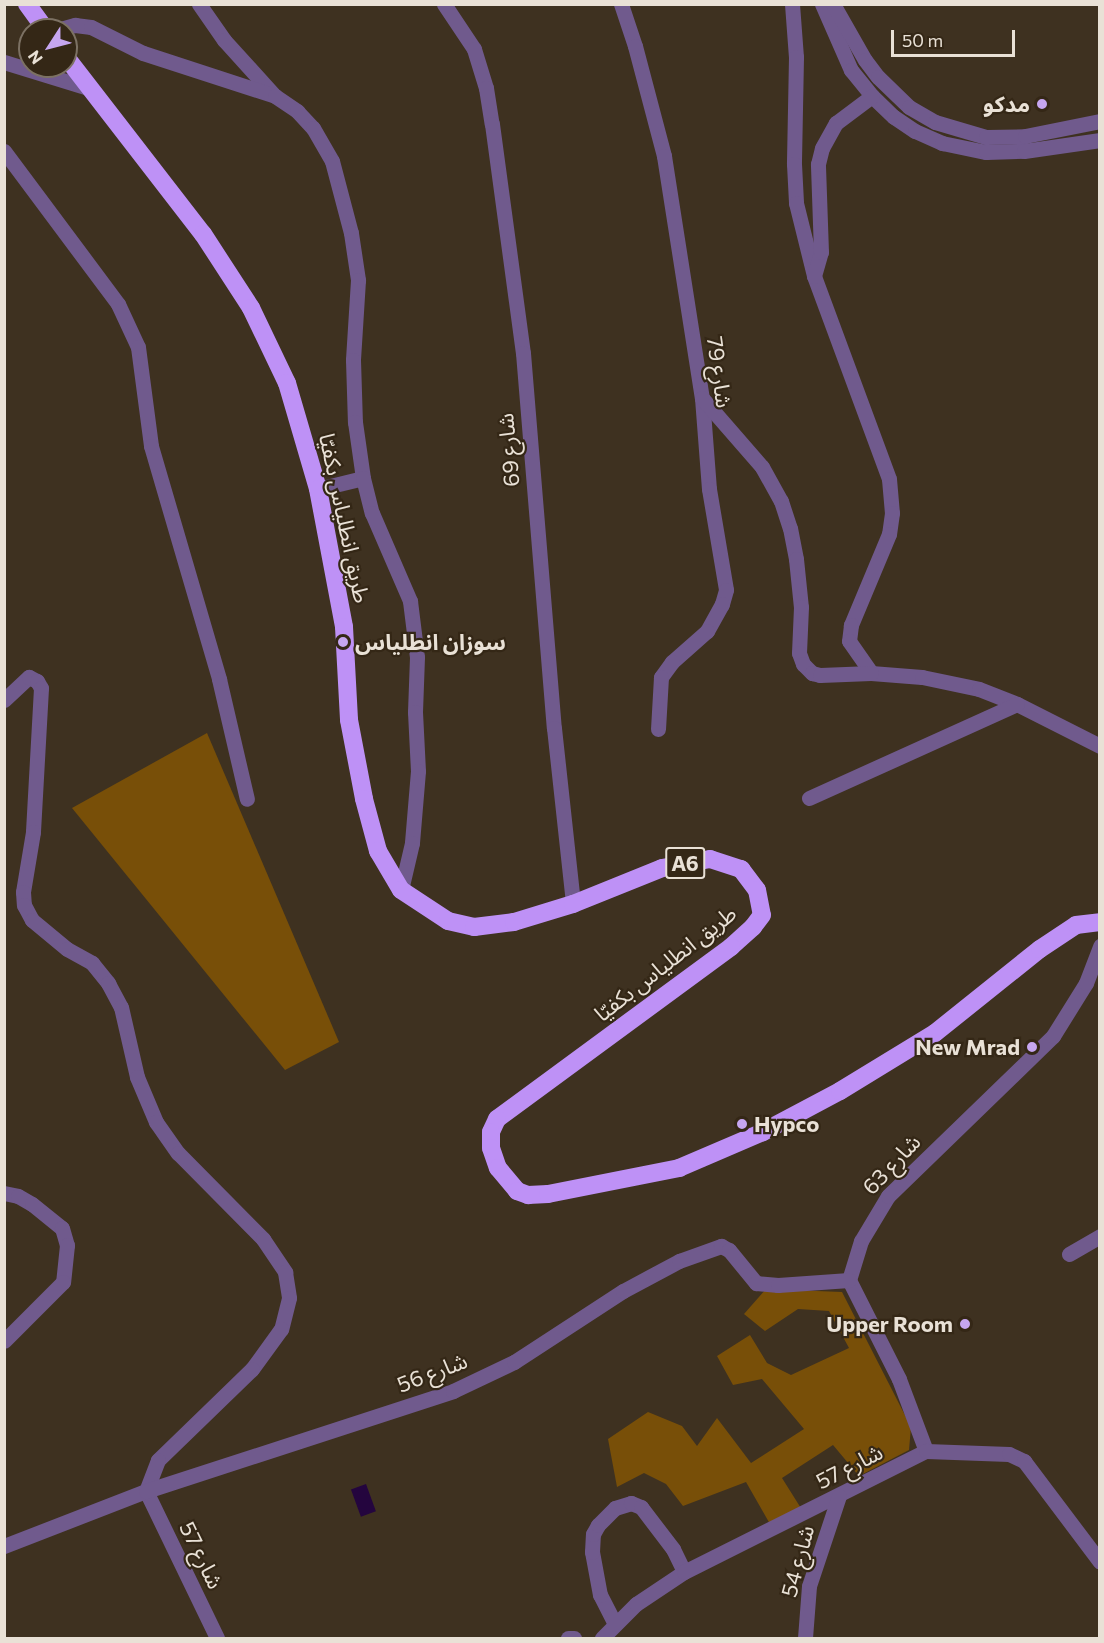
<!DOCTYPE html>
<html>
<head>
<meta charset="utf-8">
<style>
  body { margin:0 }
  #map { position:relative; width:1104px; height:1643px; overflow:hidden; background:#3e3120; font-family:Commissioner,"Noto Sans Arabic",sans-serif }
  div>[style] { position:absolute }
  .green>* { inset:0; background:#784f08 }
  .water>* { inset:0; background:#24053e; transform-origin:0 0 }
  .minor>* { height:15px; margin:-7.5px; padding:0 7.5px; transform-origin:7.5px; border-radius:7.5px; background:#705a8d }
  .highway>* { height:18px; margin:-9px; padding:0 9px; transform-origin:9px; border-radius:9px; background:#be91f6 }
  .dots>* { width:16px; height:16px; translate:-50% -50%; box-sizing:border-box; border:3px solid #342716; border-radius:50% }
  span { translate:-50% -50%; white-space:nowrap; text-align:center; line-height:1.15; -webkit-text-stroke:4.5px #342716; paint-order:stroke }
  .shield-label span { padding:2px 4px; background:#342716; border:2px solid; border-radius:4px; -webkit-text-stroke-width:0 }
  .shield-label { font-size:21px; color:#e9e1d6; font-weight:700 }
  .poi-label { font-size:22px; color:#e9e1d6; font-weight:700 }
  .right { translate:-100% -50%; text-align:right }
  .left { translate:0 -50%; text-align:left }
  .street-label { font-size:22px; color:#e9e1d6 }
  .frame { position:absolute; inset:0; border:6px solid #e9e1d6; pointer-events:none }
  .north { position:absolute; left:18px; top:18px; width:60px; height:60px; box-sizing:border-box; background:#342716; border:2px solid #7c7163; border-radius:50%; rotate:234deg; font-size:16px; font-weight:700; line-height:24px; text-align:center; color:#e9e1d6 }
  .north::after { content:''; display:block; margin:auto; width:21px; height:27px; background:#c6a6f0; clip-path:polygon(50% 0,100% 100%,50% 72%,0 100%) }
  .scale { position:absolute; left:891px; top:30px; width:124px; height:27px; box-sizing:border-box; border:3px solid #e9e1d6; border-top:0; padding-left:8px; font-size:18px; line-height:21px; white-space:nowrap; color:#e9e1d6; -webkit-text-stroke:4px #342716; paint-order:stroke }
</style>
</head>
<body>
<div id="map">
  <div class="green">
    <i style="clip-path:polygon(207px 733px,339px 1042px,285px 1070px,72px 808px)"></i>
    <i style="clip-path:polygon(766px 1289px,842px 1292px,911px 1427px,909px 1450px,859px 1476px,833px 1445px,782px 1478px,804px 1513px,774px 1531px,746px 1482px,683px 1506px,666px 1484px,644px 1473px,617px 1487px,608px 1439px,648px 1412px,682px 1426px,697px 1446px,717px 1418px,751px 1463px,804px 1429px,762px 1379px,733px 1385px,717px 1356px,750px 1335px,767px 1363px,791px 1375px,849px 1348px,829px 1311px,798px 1309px,765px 1331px,744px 1314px)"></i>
  </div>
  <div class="water">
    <i style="left:366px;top:1484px;width:29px;height:16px;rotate:70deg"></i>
  </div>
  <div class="minor">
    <i style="left:199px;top:4px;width:44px;rotate:55.2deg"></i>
    <i style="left:224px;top:40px;width:73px;rotate:47.8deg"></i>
    <i style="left:444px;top:4px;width:54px;rotate:56.3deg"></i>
    <i style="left:474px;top:49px;width:41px;rotate:72.9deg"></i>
    <i style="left:486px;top:88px;width:36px;rotate:81deg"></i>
    <i style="left:492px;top:124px;width:231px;rotate:82.3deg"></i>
    <i style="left:523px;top:353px;width:376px;rotate:85.3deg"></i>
    <i style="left:554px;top:728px;width:177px;rotate:83.8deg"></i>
    <i style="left:621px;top:4px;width:44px;rotate:71.6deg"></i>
    <i style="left:635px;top:46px;width:114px;rotate:75.2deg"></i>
    <i style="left:664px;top:156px;width:245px;rotate:81.1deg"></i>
    <i style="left:702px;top:398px;width:91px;rotate:85.6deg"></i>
    <i style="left:709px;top:489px;width:102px;rotate:80.4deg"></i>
    <i style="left:726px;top:590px;width:15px;rotate:106deg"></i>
    <i style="left:722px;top:604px;width:31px;rotate:119deg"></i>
    <i style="left:707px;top:631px;width:47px;rotate:138.5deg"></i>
    <i style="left:672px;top:662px;width:19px;rotate:126deg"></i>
    <i style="left:661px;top:677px;width:52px;rotate:93.3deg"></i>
    <i style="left:792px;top:4px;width:53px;rotate:85.7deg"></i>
    <i style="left:796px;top:57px;width:107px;rotate:91.1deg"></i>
    <i style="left:794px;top:164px;width:39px;rotate:87deg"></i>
    <i style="left:796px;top:203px;width:75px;rotate:76.1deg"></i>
    <i style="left:814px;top:276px;width:216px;rotate:69.7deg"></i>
    <i style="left:889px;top:479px;width:34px;rotate:85deg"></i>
    <i style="left:892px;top:513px;width:21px;rotate:98deg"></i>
    <i style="left:889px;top:534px;width:99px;rotate:112.7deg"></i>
    <i style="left:851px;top:625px;width:16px;rotate:97deg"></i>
    <i style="left:849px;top:641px;width:39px;rotate:55deg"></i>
    <i style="left:871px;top:673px;width:51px;rotate:4.5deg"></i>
    <i style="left:922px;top:677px;width:58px;rotate:11.9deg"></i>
    <i style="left:979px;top:689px;width:41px;rotate:21.5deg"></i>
    <i style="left:1017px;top:704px;width:93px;rotate:26.8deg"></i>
    <i style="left:822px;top:4px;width:72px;rotate:66.3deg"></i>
    <i style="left:851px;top:70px;width:33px;rotate:51deg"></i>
    <i style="left:872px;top:96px;width:30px;rotate:44deg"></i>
    <i style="left:894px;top:117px;width:25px;rotate:34deg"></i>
    <i style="left:915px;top:131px;width:30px;rotate:24deg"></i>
    <i style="left:942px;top:143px;width:45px;rotate:11.6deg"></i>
    <i style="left:986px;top:152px;width:38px;rotate:-2deg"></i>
    <i style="left:1024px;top:151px;width:77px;rotate:-8.2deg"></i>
    <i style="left:833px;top:4px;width:64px;rotate:60.3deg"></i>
    <i style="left:865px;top:60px;width:21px;rotate:53deg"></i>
    <i style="left:878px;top:77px;width:43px;rotate:44.1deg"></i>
    <i style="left:909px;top:107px;width:30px;rotate:30deg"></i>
    <i style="left:935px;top:122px;width:53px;rotate:16.4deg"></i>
    <i style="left:986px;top:137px;width:39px;rotate:-1deg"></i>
    <i style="left:1025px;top:136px;width:76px;rotate:-11.3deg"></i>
    <i style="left:57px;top:30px;width:19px;rotate:-16deg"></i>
    <i style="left:75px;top:25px;width:16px;rotate:7deg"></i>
    <i style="left:91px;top:27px;width:58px;rotate:26.6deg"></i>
    <i style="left:143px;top:53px;width:139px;rotate:18deg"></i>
    <i style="left:275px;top:96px;width:27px;rotate:34deg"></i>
    <i style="left:297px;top:111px;width:23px;rotate:47deg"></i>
    <i style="left:313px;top:128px;width:38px;rotate:60deg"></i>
    <i style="left:332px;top:161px;width:74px;rotate:75.2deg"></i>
    <i style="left:351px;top:233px;width:48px;rotate:81.5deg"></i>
    <i style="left:358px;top:280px;width:80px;rotate:93.6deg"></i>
    <i style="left:353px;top:360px;width:62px;rotate:88.2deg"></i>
    <i style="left:355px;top:422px;width:57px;rotate:81.9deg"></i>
    <i style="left:4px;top:62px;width:91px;rotate:17.2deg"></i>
    <i style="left:4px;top:151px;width:191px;rotate:53.3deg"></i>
    <i style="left:118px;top:304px;width:47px;rotate:65.1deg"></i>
    <i style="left:138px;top:347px;width:100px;rotate:82.5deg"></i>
    <i style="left:151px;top:446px;width:243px;rotate:73.7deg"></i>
    <i style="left:219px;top:679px;width:123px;rotate:76.9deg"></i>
    <i style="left:814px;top:276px;width:25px;rotate:-74deg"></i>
    <i style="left:821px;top:252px;width:88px;rotate:-92deg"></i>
    <i style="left:818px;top:164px;width:16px;rotate:-76deg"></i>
    <i style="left:822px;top:148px;width:29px;rotate:-61deg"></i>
    <i style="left:836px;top:123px;width:45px;rotate:-36.9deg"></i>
    <i style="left:702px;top:398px;width:91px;rotate:49deg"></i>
    <i style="left:762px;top:467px;width:39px;rotate:61deg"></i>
    <i style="left:781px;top:501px;width:28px;rotate:72deg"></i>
    <i style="left:790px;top:528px;width:32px;rotate:79deg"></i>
    <i style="left:796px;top:559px;width:48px;rotate:84.1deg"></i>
    <i style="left:801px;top:607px;width:46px;rotate:92.5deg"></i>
    <i style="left:799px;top:653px;width:12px;rotate:70deg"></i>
    <i style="left:803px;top:664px;width:13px;rotate:45deg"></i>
    <i style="left:812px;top:673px;width:8px;rotate:14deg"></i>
    <i style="left:820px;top:675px;width:51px;rotate:-2.2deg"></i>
    <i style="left:318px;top:489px;width:46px;rotate:-13.7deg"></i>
    <i style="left:363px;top:478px;width:36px;rotate:76deg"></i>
    <i style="left:372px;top:513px;width:96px;rotate:66.6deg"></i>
    <i style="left:410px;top:601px;width:56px;rotate:82.9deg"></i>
    <i style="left:417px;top:657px;width:55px;rotate:92.1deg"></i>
    <i style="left:415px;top:712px;width:59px;rotate:87.1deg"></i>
    <i style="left:418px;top:771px;width:72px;rotate:94.8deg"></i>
    <i style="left:412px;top:843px;width:48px;rotate:103.2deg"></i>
    <i style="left:4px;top:700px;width:34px;rotate:-43deg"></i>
    <i style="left:29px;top:677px;width:9px;rotate:27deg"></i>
    <i style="left:37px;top:681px;width:8px;rotate:60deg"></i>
    <i style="left:41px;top:688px;width:144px;rotate:93.2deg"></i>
    <i style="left:33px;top:832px;width:61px;rotate:99.5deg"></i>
    <i style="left:23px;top:892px;width:13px;rotate:86deg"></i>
    <i style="left:24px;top:905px;width:17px;rotate:62deg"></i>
    <i style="left:32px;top:920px;width:45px;rotate:39.6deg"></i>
    <i style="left:67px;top:949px;width:29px;rotate:29deg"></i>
    <i style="left:92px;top:963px;width:26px;rotate:51deg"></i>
    <i style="left:108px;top:983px;width:27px;rotate:62deg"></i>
    <i style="left:121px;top:1007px;width:72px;rotate:77.1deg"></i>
    <i style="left:137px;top:1077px;width:49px;rotate:67.1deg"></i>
    <i style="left:156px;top:1122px;width:38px;rotate:55deg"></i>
    <i style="left:178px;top:1153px;width:121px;rotate:45.3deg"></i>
    <i style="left:263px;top:1239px;width:40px;rotate:56deg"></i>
    <i style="left:285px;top:1272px;width:26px;rotate:81deg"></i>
    <i style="left:289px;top:1298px;width:32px;rotate:104deg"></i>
    <i style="left:281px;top:1329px;width:49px;rotate:125.9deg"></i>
    <i style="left:252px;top:1369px;width:131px;rotate:135.9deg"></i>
    <i style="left:158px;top:1460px;width:33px;rotate:111deg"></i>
    <i style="left:146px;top:1491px;width:163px;rotate:64.2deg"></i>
    <i style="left:809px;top:798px;width:228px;rotate:-24.3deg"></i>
    <i style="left:4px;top:1193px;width:14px;rotate:12deg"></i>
    <i style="left:18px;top:1196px;width:16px;rotate:30deg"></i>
    <i style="left:32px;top:1204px;width:38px;rotate:39deg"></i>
    <i style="left:62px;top:1228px;width:18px;rotate:74deg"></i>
    <i style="left:67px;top:1245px;width:37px;rotate:96deg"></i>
    <i style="left:63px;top:1282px;width:83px;rotate:135deg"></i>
    <i style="left:1069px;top:1254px;width:36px;rotate:-30deg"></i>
    <i style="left:926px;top:1451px;width:77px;rotate:-110.6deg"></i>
    <i style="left:899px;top:1379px;width:111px;rotate:-116.8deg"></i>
    <i style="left:849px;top:1280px;width:41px;rotate:-72.9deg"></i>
    <i style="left:861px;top:1241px;width:52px;rotate:-59deg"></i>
    <i style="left:888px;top:1196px;width:230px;rotate:-44.1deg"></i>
    <i style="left:1053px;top:1036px;width:62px;rotate:-58.1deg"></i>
    <i style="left:1086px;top:983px;width:40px;rotate:-69deg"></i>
    <i style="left:4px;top:1546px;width:152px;rotate:-21.2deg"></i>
    <i style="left:146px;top:1491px;width:323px;rotate:-18deg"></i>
    <i style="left:453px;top:1391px;width:68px;rotate:-25.4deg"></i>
    <i style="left:514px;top:1362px;width:130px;rotate:-33.1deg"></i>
    <i style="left:623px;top:1291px;width:64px;rotate:-28.2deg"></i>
    <i style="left:679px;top:1261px;width:45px;rotate:-19.7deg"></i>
    <i style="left:721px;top:1246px;width:9px;rotate:27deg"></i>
    <i style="left:729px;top:1250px;width:43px;rotate:50.7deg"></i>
    <i style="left:756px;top:1283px;width:22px;rotate:5deg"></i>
    <i style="left:778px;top:1285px;width:71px;rotate:-4deg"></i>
    <i style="left:615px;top:1624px;width:33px;rotate:-117deg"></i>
    <i style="left:600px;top:1595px;width:44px;rotate:-100.5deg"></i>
    <i style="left:592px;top:1552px;width:18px;rotate:-87deg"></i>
    <i style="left:593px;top:1534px;width:10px;rotate:-61deg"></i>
    <i style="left:598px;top:1525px;width:24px;rotate:-45deg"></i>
    <i style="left:615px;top:1508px;width:17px;rotate:-17deg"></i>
    <i style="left:631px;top:1503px;width:11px;rotate:22deg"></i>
    <i style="left:641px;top:1507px;width:53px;rotate:52.7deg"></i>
    <i style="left:673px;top:1549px;width:25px;rotate:64deg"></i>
    <i style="left:568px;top:1638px;width:6px"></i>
    <i style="left:602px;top:1638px;width:48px;rotate:-45deg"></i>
    <i style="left:636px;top:1604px;width:58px;rotate:-33.7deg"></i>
    <i style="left:684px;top:1572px;width:271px;rotate:-26.6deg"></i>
    <i style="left:926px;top:1451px;width:83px;rotate:2.1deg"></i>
    <i style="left:1009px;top:1454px;width:17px;rotate:25deg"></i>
    <i style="left:1024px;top:1461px;width:126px;rotate:53deg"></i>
    <i style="left:805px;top:1638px;width:52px;rotate:-85.6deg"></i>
    <i style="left:809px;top:1586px;width:95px;rotate:-71.6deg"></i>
  </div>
  <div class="highway">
    <i style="left:27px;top:4px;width:32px;rotate:54deg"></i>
    <i style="left:66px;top:57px;width:224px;rotate:52.3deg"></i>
    <i style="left:203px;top:234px;width:88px;rotate:57deg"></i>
    <i style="left:251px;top:308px;width:83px;rotate:64.4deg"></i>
    <i style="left:287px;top:383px;width:110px;rotate:73.7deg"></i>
    <i style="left:318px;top:489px;width:140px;rotate:79.3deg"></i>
    <i style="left:344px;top:627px;width:93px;rotate:86.9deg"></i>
    <i style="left:349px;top:720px;width:80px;rotate:79.2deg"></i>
    <i style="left:364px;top:799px;width:54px;rotate:74.9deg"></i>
    <i style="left:378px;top:851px;width:45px;rotate:59.5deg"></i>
    <i style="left:401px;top:890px;width:56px;rotate:33.4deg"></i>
    <i style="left:448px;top:921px;width:27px;rotate:13deg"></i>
    <i style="left:474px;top:927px;width:40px;rotate:-7.1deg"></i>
    <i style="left:514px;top:922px;width:62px;rotate:-17deg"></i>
    <i style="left:573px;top:904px;width:96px;rotate:-22deg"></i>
    <i style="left:662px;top:868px;width:49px;rotate:-10.6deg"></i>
    <i style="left:710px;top:859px;width:33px;rotate:18deg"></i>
    <i style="left:741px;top:869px;width:26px;rotate:53deg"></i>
    <i style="left:757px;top:890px;width:25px;rotate:79deg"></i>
    <i style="left:762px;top:915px;width:15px;rotate:127deg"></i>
    <i style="left:753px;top:927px;width:30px;rotate:138deg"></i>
    <i style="left:731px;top:947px;width:290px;rotate:143.7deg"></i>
    <i style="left:497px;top:1119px;width:14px;rotate:115deg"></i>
    <i style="left:491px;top:1132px;width:16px;rotate:90deg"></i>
    <i style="left:491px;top:1148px;width:21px;rotate:71deg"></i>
    <i style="left:498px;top:1168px;width:30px;rotate:50deg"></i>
    <i style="left:517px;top:1191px;width:12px;rotate:20deg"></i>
    <i style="left:528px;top:1195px;width:20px;rotate:-3deg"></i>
    <i style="left:548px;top:1194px;width:134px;rotate:-11.2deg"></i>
    <i style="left:679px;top:1168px;width:91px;rotate:-23.2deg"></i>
    <i style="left:763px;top:1132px;width:87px;rotate:-28deg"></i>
    <i style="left:840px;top:1091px;width:111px;rotate:-31.4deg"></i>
    <i style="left:935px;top:1033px;width:134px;rotate:-38.7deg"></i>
    <i style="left:1040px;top:949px;width:43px;rotate:-33.7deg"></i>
    <i style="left:1076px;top:925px;width:24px;rotate:-7deg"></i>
  </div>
  <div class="dots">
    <i style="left:1042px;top:104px;background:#c6a6f0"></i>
    <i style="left:343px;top:642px;background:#c6a6f0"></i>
    <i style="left:1032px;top:1047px;background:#c6a6f0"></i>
    <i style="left:742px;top:1124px;background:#c6a6f0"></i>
    <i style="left:965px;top:1324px;background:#c6a6f0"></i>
  </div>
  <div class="shield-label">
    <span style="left:685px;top:863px">A6</span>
  </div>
  <div class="poi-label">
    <span class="right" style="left:1030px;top:104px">مدكو</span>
    <span class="left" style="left:355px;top:642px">سوزان انطلياس</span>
    <span class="right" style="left:1020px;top:1047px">New Mrad</span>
    <span class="left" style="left:754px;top:1124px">Hypco</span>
    <span class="right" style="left:953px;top:1324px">Upper Room</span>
  </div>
  <div class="street-label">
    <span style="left:720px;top:372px;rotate:82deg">شارع 79</span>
    <span style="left:508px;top:450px;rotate:-95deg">شارع 69</span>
    <span style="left:345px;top:518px;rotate:78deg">طريق انطلياس بكفيّا</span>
    <span style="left:665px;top:963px;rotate:-38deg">طريق انطلياس بكفيّا</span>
    <span style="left:891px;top:1164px;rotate:-47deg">شارع 63</span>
    <span style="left:432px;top:1372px;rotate:-21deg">شارع 56</span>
    <span style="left:849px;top:1466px;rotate:-27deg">شارع 57</span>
    <span style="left:202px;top:1555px;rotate:64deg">شارع 57</span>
    <span style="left:797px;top:1561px;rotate:-75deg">شارع 54</span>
  </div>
  <div class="frame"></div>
  <div class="north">N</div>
  <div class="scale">50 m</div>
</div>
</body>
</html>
